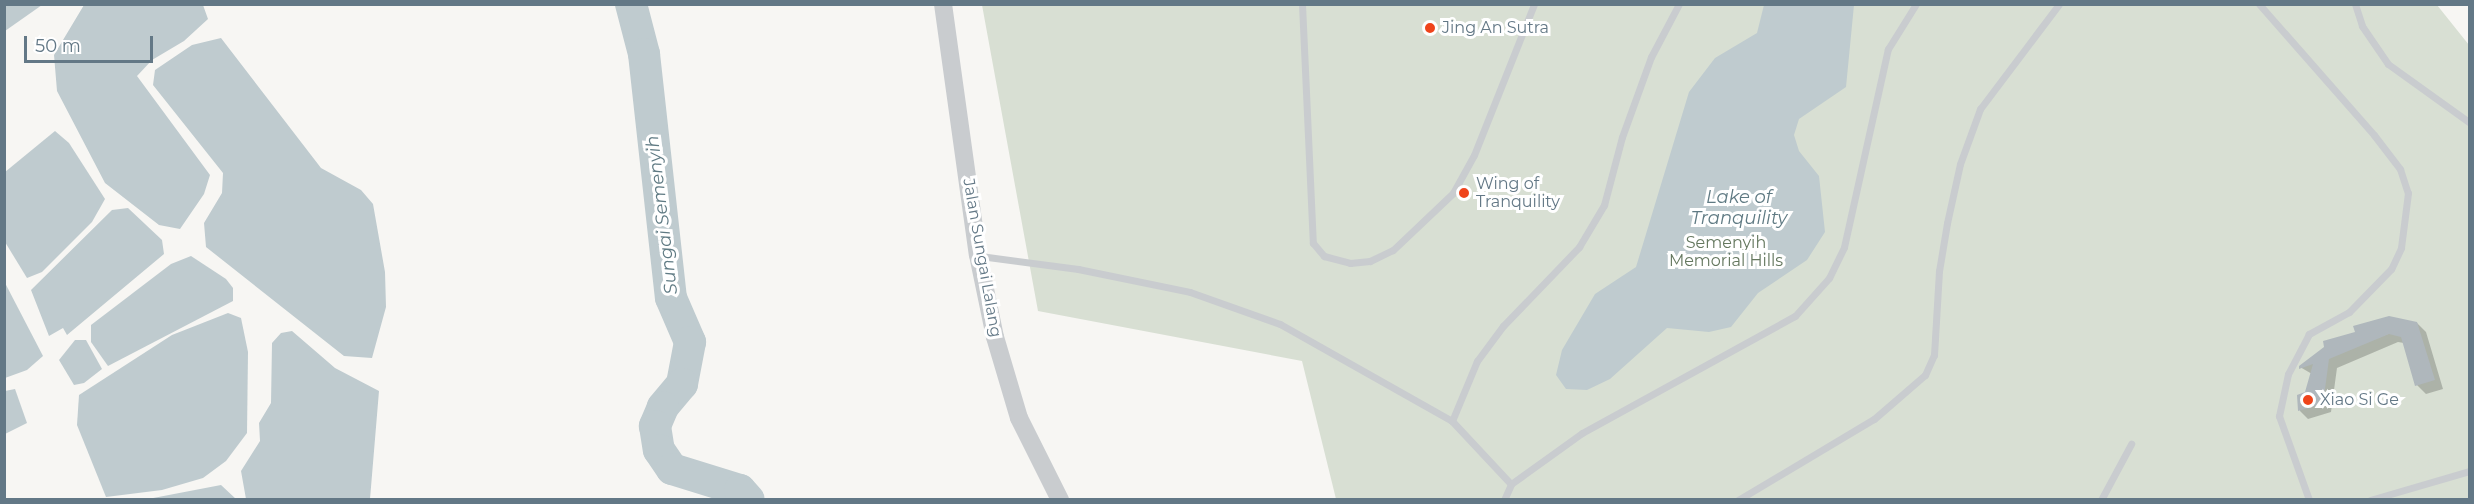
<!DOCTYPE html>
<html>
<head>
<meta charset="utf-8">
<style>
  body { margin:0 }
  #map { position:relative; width:2474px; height:504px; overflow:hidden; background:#f7f6f3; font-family:Montserrat,sans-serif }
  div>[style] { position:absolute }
  .green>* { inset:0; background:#d8dfd3 }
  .water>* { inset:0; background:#bfcbcf }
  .shadow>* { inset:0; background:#0003 }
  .river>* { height:32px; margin:-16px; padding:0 16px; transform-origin:16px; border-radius:16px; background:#bfcbcf }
  .building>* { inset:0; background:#afb7bc }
  .service>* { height:7px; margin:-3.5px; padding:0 3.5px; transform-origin:3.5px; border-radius:3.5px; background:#c9cccf }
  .tertiary>* { height:18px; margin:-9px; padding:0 9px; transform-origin:9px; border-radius:9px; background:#c9cccf }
  .dots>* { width:16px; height:16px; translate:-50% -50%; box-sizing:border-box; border:3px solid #fff; border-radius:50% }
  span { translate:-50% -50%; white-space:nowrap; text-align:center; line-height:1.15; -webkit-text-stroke:6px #fff; paint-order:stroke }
  .poi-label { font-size:16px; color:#637886 }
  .left { translate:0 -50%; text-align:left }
  .park-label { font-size:16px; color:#65785f }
  .street-label { font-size:16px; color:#637886 }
  .water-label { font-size:18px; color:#5f7a83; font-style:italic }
  .frame { position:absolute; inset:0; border:6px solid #637886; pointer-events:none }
  .scale { position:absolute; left:24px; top:36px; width:129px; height:27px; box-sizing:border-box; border:3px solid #637886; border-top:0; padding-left:8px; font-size:18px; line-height:21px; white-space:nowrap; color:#637886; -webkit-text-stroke:4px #fff; paint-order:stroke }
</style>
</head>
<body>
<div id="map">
  <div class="green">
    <i style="clip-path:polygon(982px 5px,2437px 5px,2469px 45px,2469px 499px,1336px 499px,1302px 361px,1038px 311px)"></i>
  </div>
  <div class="water">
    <i style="clip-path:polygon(5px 4px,42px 4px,42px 5px,5px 31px)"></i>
    <i style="clip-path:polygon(84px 5px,203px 5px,208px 19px,184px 41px,152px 60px,137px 76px,210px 175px,204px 194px,180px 229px,159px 225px,105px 183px,57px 91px,54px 55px)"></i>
    <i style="clip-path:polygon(1764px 5px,1854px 5px,1846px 87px,1799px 119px,1794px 135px,1799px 151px,1819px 176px,1825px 232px,1807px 260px,1758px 293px,1731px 327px,1709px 332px,1667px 328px,1610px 379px,1587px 390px,1566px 389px,1556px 375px,1562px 350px,1595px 294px,1636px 267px,1689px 92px,1715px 58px,1757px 33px)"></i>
    <i style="clip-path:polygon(221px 38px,321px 168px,361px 190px,373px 204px,385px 272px,386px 307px,372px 358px,344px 356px,206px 247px,204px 223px,222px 193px,223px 173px,153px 85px,155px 70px,192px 45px)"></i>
    <i style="clip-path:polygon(55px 131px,69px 143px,105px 199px,92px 222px,42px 272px,27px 278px,5px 242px,5px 172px)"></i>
    <i style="clip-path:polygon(128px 208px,162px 240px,164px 254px,67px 335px,63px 328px,49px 336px,31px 290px,112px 210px)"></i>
    <i style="clip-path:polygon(191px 256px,226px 279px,233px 288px,233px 301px,108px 366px,91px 342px,91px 325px,171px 264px)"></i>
    <i style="clip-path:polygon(4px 281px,43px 356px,27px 370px,5px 378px)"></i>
    <i style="clip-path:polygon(228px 313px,241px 318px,248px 352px,247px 433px,226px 461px,203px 478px,162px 490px,106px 497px,77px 425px,79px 395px,172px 335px)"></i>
    <i style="clip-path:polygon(292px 331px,335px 368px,379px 391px,370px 499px,246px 499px,241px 471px,260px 441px,259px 423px,271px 403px,272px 343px,281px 333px)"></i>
    <i style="clip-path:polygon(75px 340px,86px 340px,102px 369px,84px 383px,74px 385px,59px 360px)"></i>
    <i style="clip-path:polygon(15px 389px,27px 423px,5px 434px,5px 391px)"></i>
    <i style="clip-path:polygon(221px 485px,236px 499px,147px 499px,148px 499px)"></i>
  </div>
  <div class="shadow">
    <i style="clip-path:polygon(2417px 323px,2426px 332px,2443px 389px,2426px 394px,2417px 385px,2404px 343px,2398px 342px,2337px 368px,2331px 412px,2308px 419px,2300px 411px,2299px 396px,2306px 394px,2312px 374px,2300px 367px)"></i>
  </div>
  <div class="river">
    <i style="left:631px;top:4px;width:52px;rotate:75.4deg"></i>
    <i style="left:644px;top:54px;width:245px;rotate:83.7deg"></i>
    <i style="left:671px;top:298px;width:48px;rotate:66.6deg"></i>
    <i style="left:690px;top:342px;width:43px;rotate:100.8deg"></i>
    <i style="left:682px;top:384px;width:30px;rotate:130deg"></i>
    <i style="left:663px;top:407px;width:21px;rotate:113deg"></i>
    <i style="left:655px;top:426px;width:24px;rotate:81deg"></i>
    <i style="left:659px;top:450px;width:23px;rotate:56deg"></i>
    <i style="left:672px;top:469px;width:71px;rotate:17.2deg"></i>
    <i style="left:740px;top:490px;width:13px;rotate:48deg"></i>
  </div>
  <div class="building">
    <i style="clip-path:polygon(2389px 316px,2417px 322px,2435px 380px,2415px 386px,2401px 337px,2389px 334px,2329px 359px,2323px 404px,2298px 411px,2297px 395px,2305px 392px,2313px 364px,2299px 369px,2299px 366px,2324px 347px,2323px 341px,2355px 332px,2353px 326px)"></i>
  </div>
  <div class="service">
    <i style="left:1302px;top:4px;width:239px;rotate:87.4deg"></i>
    <i style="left:1313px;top:243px;width:17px;rotate:50deg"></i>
    <i style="left:1324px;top:256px;width:27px;rotate:15deg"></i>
    <i style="left:1350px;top:263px;width:20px;rotate:-6deg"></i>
    <i style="left:1370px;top:261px;width:25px;rotate:-26deg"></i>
    <i style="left:1393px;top:250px;width:83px;rotate:-43.5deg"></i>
    <i style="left:1453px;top:193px;width:43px;rotate:-61.1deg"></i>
    <i style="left:1474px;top:155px;width:162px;rotate:-68.3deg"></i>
    <i style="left:2259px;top:4px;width:174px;rotate:48.7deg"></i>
    <i style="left:2374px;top:135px;width:43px;rotate:52.6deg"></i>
    <i style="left:2400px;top:169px;width:25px;rotate:72deg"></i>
    <i style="left:2408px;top:193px;width:55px;rotate:97.3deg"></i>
    <i style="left:2401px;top:248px;width:23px;rotate:115deg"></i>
    <i style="left:2391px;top:269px;width:60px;rotate:134.3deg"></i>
    <i style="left:2349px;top:312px;width:46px;rotate:151.2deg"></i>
    <i style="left:2309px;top:334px;width:45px;rotate:117.7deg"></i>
    <i style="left:2288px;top:374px;width:43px;rotate:102.1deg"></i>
    <i style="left:2279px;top:416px;width:89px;rotate:70.3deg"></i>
    <i style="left:2355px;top:4px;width:23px;rotate:72deg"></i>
    <i style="left:2362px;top:26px;width:46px;rotate:55.6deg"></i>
    <i style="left:2388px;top:64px;width:101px;rotate:35.7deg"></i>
    <i style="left:980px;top:256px;width:99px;rotate:7.6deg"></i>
    <i style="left:1078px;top:269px;width:114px;rotate:11.6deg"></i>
    <i style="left:1190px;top:292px;width:96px;rotate:19.6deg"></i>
    <i style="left:1280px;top:324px;width:197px;rotate:29.4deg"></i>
    <i style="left:1452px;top:421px;width:86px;rotate:46.9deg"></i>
    <i style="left:1452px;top:421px;width:65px;rotate:-67.4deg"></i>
    <i style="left:1477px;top:361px;width:44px;rotate:-53.4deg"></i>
    <i style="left:1503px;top:326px;width:110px;rotate:-46.1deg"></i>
    <i style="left:1579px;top:247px;width:49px;rotate:-59.2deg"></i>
    <i style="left:1604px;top:205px;width:70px;rotate:-75.2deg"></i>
    <i style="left:1622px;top:137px;width:85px;rotate:-70.1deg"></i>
    <i style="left:1651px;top:57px;width:60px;rotate:-62.2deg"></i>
    <i style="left:1504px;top:500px;width:17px;rotate:-66deg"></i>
    <i style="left:1511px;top:484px;width:87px;rotate:-35.7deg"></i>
    <i style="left:1582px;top:433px;width:243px;rotate:-28.8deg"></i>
    <i style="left:1795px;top:316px;width:51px;rotate:-48.2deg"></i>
    <i style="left:1829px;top:278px;width:34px;rotate:-64deg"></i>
    <i style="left:1844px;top:247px;width:203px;rotate:-77.5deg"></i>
    <i style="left:1888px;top:49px;width:53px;rotate:-58.1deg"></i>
    <i style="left:1738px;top:500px;width:158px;rotate:-30.8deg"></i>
    <i style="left:1874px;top:419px;width:67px;rotate:-40.8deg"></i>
    <i style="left:1925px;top:375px;width:22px;rotate:-66deg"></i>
    <i style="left:1934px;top:355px;width:84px;rotate:-86.6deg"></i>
    <i style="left:1939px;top:271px;width:49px;rotate:-80.5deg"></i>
    <i style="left:1947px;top:223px;width:60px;rotate:-77.6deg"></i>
    <i style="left:1960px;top:164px;width:59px;rotate:-70deg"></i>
    <i style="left:1980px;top:109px;width:131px;rotate:-53deg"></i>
    <i style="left:2101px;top:500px;width:64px;rotate:-61.8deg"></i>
    <i style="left:2370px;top:500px;width:104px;rotate:-16.2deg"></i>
  </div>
  <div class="tertiary">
    <i style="left:943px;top:4px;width:253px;rotate:82.1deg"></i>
    <i style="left:978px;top:255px;width:84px;rotate:78.3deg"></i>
    <i style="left:995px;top:337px;width:84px;rotate:73.5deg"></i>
    <i style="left:1019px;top:418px;width:92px;rotate:63.4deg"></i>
  </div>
  <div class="dots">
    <i style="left:1430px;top:28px;background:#ef441b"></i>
    <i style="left:1464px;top:193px;background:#ef441b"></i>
    <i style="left:2308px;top:400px;background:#ef441b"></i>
  </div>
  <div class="poi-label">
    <span class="left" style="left:1442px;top:28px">Jing An Sutra</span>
    <span class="left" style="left:1476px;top:193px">Wing of<br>Tranquility</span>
    <span class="left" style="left:2320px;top:400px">Xiao Si Ge</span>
  </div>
  <div class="park-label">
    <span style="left:1726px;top:252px">Semenyih<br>Memorial Hills</span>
  </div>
  <div class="street-label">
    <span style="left:982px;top:258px;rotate:80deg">Jalan Sungai Lalang</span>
  </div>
  <div class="water-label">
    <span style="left:1739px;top:208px">Lake of<br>Tranquility</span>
    <span style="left:662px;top:215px;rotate:-97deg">Sungai Semenyih</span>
  </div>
  <div class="frame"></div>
  <div class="scale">50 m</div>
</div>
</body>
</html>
